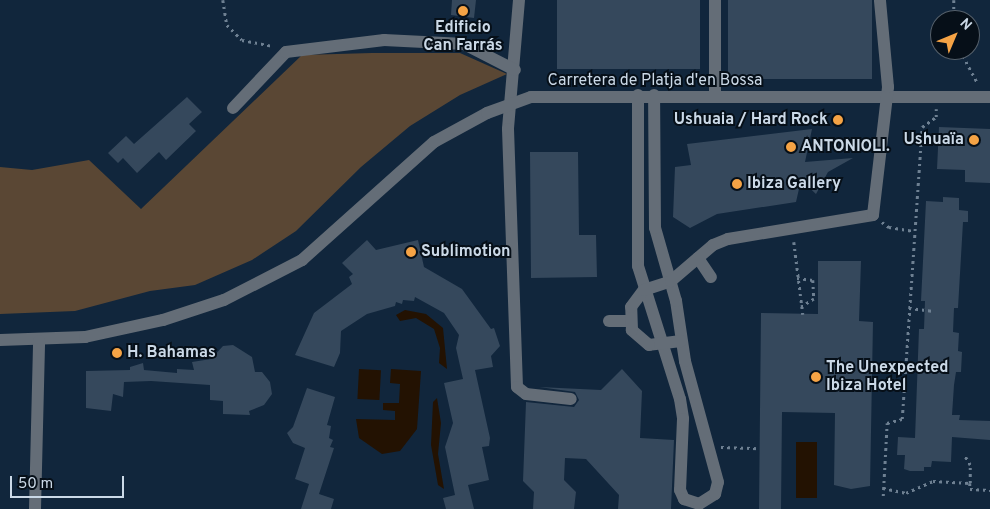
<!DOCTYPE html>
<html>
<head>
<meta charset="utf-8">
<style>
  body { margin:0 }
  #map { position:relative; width:990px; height:509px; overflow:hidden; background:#11263c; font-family:Overpass,sans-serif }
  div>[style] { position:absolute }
  .green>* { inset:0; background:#5a4734 }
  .water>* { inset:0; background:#231202; transform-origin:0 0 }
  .building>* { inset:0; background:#35485c; transform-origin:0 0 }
  .path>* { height:2.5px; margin-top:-1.25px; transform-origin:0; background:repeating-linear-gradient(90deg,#6e8092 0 2.5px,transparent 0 6.5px) }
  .minor>* { height:12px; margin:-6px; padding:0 6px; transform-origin:6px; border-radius:6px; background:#646d77 }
  .dots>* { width:14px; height:14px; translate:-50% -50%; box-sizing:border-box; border:2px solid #060f18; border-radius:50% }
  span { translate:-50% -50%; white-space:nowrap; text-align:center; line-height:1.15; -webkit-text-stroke:4px #060f18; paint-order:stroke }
  .poi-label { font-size:16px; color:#cbd9e7; font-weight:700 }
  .right { translate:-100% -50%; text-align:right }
  .left { translate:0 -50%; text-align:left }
  .street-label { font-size:16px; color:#cbd9e7 }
  .north { position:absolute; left:930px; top:10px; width:50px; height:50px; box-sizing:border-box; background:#060f18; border:1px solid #55606b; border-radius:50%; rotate:45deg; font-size:14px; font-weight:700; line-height:20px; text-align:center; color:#cbd9e7 }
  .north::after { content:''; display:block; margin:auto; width:18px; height:22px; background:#f5a345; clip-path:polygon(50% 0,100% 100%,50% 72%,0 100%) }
  .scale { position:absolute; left:10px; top:476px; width:114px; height:22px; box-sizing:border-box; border:2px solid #cbd9e7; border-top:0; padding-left:6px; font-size:15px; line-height:18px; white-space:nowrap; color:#cbd9e7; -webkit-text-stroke:4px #060f18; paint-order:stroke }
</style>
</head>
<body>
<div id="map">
  <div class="green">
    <i style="clip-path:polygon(372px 53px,460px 53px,507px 74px,460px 95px,410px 126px,361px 167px,296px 231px,252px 260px,195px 285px,150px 291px,75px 311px,0 314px,0 167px,32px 170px,89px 160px,141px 209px,302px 55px)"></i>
  </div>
  <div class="water">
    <i style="clip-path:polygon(405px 310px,426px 314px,443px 328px,447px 369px,439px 363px,440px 348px,434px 329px,416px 318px,400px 321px,396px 315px)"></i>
    <i style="left:359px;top:369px;width:22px;height:30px;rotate:3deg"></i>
    <i style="clip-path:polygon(391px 369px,421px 371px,417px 429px,400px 451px,382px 454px,359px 438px,356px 419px,395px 420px,395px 411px,383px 410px,383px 403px,399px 403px,400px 384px,390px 383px)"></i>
    <i style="clip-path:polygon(437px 398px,441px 423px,438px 454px,444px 489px,438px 485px,431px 445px,433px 402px)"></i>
    <i style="left:796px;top:442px;width:21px;height:56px"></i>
  </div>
  <div class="building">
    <i style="clip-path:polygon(452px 0,476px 0,474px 18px,451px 15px)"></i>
    <i style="left:557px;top:0;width:143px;height:69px"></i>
    <i style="left:728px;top:0;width:144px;height:79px"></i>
    <i style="clip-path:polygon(187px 97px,202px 112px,189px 124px,196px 131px,166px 160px,159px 152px,137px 173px,123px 158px,118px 163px,108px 153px,126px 136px,134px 144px)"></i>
    <i style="clip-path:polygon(939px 127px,990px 129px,990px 183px,965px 182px,965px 170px,937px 169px)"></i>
    <i style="clip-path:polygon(812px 129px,805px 162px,853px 158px,828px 172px,816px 194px,801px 180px,796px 202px,717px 214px,690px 228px,673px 217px,675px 167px,691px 165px,687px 144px)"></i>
    <i style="clip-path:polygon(530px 152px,578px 152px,579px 235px,596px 235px,597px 277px,531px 278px)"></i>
    <i style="clip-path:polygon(943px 197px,959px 198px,959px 210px,968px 211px,968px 222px,963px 222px,958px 308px,954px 308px,953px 332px,959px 333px,958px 351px,962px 352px,961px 372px,956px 372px,954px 385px,952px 415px,960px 415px,959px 420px,990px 421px,990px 440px,952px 437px,951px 462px,932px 461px,931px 467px,924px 467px,924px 471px,910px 471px,904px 469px,905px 455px,897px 455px,898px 437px,915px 438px,919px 329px,924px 329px,925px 301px,921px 301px,926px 201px,943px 202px)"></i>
    <i style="clip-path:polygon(367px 240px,376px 250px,418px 240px,424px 267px,462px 289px,491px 329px,494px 328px,500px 346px,491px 356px,493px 367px,475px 370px,490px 438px,489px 446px,482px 447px,489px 480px,468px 485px,474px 509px,446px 509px,443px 498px,455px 495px,445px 447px,453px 423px,444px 383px,463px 379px,456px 348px,459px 335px,444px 313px,415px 297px,414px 301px,403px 300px,402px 304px,396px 302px,395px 306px,367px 314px,341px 331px,340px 353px,334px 367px,295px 355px,314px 313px,352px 284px,349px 277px,353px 274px,342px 263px)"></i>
    <i style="clip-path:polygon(818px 261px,861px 261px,859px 321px,873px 322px,870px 486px,851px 489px,834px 485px,835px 413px,782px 412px,781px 509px,759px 509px,761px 313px,818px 314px)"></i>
    <i style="clip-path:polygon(233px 345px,252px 357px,255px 372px,262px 372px,270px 382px,272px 394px,264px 405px,249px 411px,250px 415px,223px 414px,223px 401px,210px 400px,210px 385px,151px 381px,124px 382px,123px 397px,113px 394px,111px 411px,86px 408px,86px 371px,130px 370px,130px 367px,143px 363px,144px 370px,177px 373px,177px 369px,194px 370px,192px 362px,211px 359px,223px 346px)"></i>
    <i style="clip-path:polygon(622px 369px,642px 391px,640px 438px,674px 440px,671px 509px,618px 509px,619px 495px,586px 459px,565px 458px,564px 480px,576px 492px,574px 509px,533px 509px,534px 492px,523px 481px,526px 402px,574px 407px,579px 400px,575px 392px,539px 387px,601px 390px)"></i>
    <i style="clip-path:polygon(307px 388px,335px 397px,327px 425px,331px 426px,329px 438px,333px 440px,330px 447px,334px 448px,319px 494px,334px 499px,331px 509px,301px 509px,309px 484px,295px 479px,305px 448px,293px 443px,287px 433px,293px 427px)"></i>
  </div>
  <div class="path">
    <i style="left:223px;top:0;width:25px;rotate:81deg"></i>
    <i style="left:227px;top:25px;width:21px;rotate:45deg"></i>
    <i style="left:242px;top:40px;width:32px;rotate:11deg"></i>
    <i style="left:954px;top:0;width:20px;rotate:90deg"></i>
    <i style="left:960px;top:50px;width:38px;rotate:62deg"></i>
    <i style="left:882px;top:222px;width:9px;rotate:36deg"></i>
    <i style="left:889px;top:227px;width:25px;rotate:9deg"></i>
    <i style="left:794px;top:242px;width:73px;rotate:82.9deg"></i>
    <i style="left:797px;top:278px;width:16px;rotate:7deg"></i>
    <i style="left:813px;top:280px;width:19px;rotate:87deg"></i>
    <i style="left:814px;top:299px;width:15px;rotate:148deg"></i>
    <i style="left:909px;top:308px;width:25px;rotate:7deg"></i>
    <i style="left:721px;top:447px;width:38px;rotate:2deg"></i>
    <i style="left:970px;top:483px;width:6px;rotate:90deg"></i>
    <i style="left:970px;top:489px;width:20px;rotate:3deg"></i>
    <i style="left:883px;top:488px;width:24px;rotate:12deg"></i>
    <i style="left:906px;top:493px;width:30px;rotate:-24deg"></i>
    <i style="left:933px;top:481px;width:37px;rotate:3deg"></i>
    <i style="left:970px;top:483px;width:18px;rotate:-90deg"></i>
    <i style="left:970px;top:465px;width:12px;rotate:-121deg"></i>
    <i style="left:883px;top:496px;width:73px;rotate:-86.9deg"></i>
    <i style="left:887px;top:423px;width:16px;rotate:-15deg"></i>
    <i style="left:902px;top:419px;width:293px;rotate:-86.1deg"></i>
    <i style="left:922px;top:127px;width:17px;rotate:-36deg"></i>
    <i style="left:936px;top:117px;width:8px;rotate:-90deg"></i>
  </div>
  <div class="minor">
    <i style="left:519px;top:0;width:129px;rotate:94.9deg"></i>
    <i style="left:508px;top:129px;width:258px;rotate:88deg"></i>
    <i style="left:517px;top:387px;width:11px;rotate:38deg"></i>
    <i style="left:526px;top:394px;width:45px;rotate:6.3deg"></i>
    <i style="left:715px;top:0;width:96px;rotate:90deg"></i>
    <i style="left:638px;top:95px;width:171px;rotate:90deg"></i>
    <i style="left:638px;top:266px;width:139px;rotate:72.5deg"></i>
    <i style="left:680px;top:399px;width:20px;rotate:81deg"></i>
    <i style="left:683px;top:419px;width:71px;rotate:92.4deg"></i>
    <i style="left:680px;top:490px;width:10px;rotate:66deg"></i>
    <i style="left:684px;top:499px;width:16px;rotate:18deg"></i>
    <i style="left:699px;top:504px;width:19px;rotate:-32deg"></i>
    <i style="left:715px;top:494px;width:12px;rotate:-76deg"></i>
    <i style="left:718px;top:482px;width:125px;rotate:-105.3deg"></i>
    <i style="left:685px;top:361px;width:61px;rotate:-98.5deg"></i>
    <i style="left:676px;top:301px;width:76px;rotate:-106deg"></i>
    <i style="left:655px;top:228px;width:133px;rotate:-90.4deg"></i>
    <i style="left:233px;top:108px;width:77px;rotate:-46.6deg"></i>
    <i style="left:286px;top:52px;width:99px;rotate:-7deg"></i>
    <i style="left:384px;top:40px;width:80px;rotate:2.9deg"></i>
    <i style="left:464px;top:44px;width:57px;rotate:27deg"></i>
    <i style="left:698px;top:258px;width:23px;rotate:56deg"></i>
    <i style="left:609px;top:321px;width:20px"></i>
    <i style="left:0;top:340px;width:85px;rotate:-2deg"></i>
    <i style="left:85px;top:337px;width:80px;rotate:-12.3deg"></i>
    <i style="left:163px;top:320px;width:64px;rotate:-18.2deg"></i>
    <i style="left:224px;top:300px;width:88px;rotate:-27.1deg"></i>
    <i style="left:302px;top:260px;width:177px;rotate:-41.8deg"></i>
    <i style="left:434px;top:142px;width:60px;rotate:-28.7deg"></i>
    <i style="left:487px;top:113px;width:47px;rotate:-20deg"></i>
    <i style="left:531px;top:97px;width:459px"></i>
    <i style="left:681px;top:341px;width:32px;rotate:173deg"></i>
    <i style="left:649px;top:345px;width:23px;rotate:-139deg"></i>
    <i style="left:632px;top:330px;width:23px;rotate:-92deg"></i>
    <i style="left:631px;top:307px;width:21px;rotate:-53deg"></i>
    <i style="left:644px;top:290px;width:28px;rotate:-18deg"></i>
    <i style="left:671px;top:281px;width:55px;rotate:-40.6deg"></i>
    <i style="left:713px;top:245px;width:16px;rotate:-22deg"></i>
    <i style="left:728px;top:239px;width:147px;rotate:-9.4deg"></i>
    <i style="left:873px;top:215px;width:129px;rotate:-83.3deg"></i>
    <i style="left:888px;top:87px;width:87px;rotate:-95.3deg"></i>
    <i style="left:35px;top:509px;width:168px;rotate:-88.6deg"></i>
  </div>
  <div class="dots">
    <i style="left:463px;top:11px;background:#f5a345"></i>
    <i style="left:838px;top:120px;background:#f5a345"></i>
    <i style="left:974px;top:140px;background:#f5a345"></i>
    <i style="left:791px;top:147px;background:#f5a345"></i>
    <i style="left:737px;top:184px;background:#f5a345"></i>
    <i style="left:411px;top:252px;background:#f5a345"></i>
    <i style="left:117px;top:353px;background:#f5a345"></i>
    <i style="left:816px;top:377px;background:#f5a345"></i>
  </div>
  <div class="poi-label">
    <span style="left:463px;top:37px">Edificio<br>Can Farrás</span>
    <span class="right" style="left:828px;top:120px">Ushuaia / Hard Rock</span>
    <span class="right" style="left:964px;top:140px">Ushuaïa</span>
    <span class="left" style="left:801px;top:147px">ANTONIOLI.</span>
    <span class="left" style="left:747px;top:184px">Ibiza Gallery</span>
    <span class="left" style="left:421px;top:252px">Sublimotion</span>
    <span class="left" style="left:127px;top:353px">H. Bahamas</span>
    <span class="left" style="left:826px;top:377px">The Unexpected<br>Ibiza Hotel</span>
  </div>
  <div class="street-label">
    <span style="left:655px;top:81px">Carretera de Platja d'en Bossa</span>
  </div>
  <div class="north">N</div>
  <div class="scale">50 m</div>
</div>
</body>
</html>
